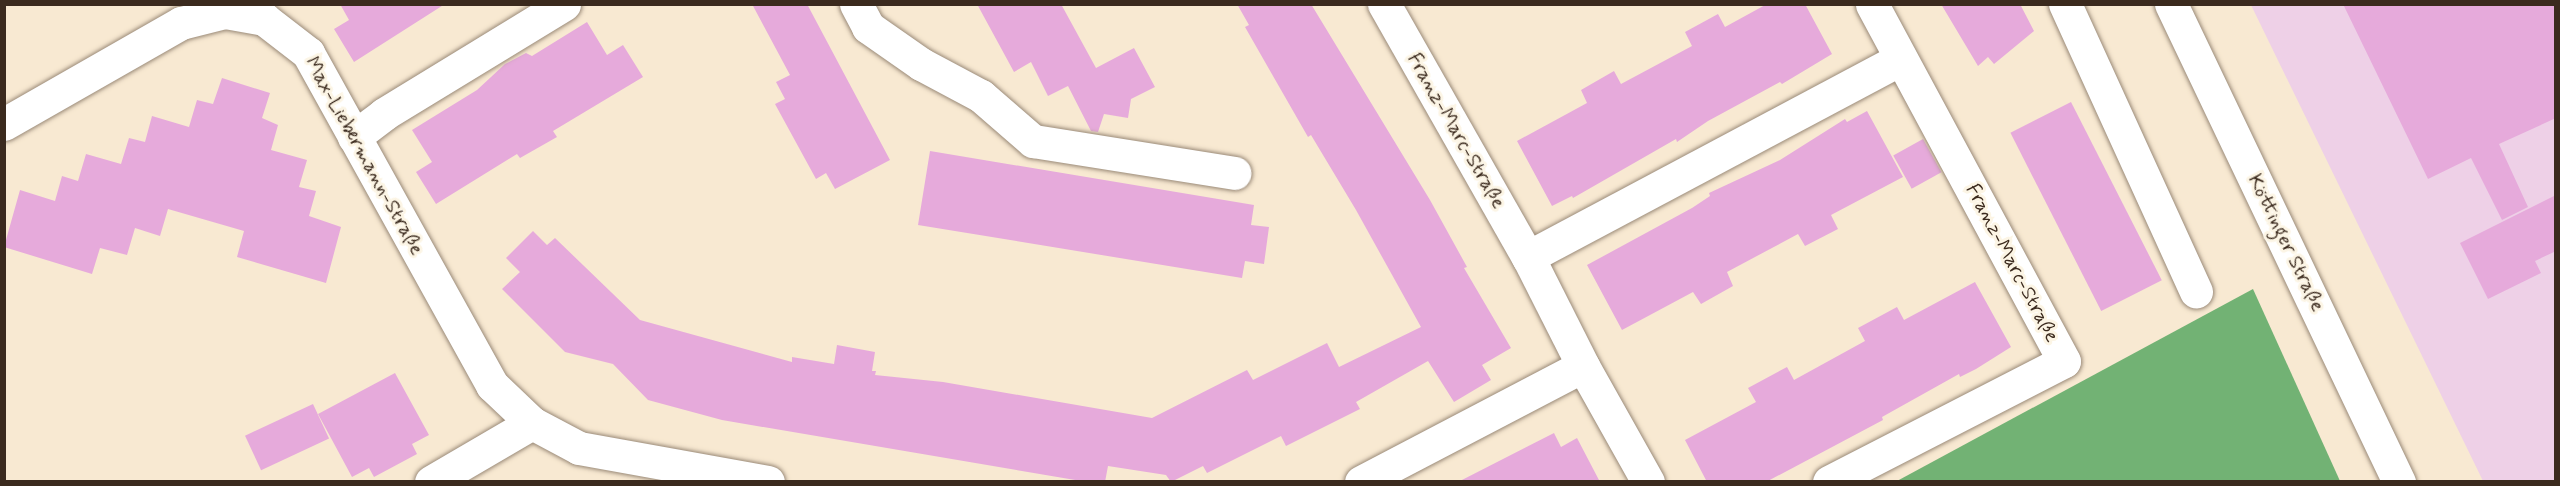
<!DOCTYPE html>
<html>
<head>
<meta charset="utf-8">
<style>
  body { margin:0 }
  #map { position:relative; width:2560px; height:486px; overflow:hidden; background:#f8e9d2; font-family:Mynerve,sans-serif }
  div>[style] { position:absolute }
  .built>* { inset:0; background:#eed0e7 }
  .forest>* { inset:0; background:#72b274 }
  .building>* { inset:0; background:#e6aadb; transform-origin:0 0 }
  .roads { filter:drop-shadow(0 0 2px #9a8a78) drop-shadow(0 0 2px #9a8a78) }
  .minor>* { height:33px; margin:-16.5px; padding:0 16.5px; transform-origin:16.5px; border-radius:16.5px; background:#fff }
  .major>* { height:33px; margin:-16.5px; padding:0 16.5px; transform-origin:16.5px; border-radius:16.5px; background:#fff }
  span { translate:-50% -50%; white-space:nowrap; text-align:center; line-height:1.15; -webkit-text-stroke:6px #fcf5e5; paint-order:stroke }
  .street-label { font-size:20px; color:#3b2a1e }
  .frame { position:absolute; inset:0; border:6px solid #3b2a1e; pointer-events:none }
</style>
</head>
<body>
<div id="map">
  <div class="built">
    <i style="clip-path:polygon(2251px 5px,2555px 5px,2555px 481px,2483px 481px)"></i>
  </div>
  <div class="forest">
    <i style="clip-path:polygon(2253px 289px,2340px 481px,1897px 481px)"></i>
  </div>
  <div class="building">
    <i style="clip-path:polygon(340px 4px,445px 4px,354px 62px,334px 29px,349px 20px)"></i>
    <i style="clip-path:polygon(752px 4px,807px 4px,890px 160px,835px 189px,826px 173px,816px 179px,775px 104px,785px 99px,776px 82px,790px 75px)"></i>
    <i style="clip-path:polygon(977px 4px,1061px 4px,1096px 68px,1134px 48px,1155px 87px,1131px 99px,1128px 118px,1104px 114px,1098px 132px,1091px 131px,1068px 86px,1048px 96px,1031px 62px,1014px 72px)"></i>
    <i style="clip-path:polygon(1237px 4px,1311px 4px,1430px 200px,1467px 267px,1464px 268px,1511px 348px,1482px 365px,1491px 380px,1454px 402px,1428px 361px,1356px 402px,1360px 409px,1286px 446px,1281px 436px,1207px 473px,1203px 466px,1171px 482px,1166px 475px,1108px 466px,1105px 482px,1087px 482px,722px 420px,648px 400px,613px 364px,565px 352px,502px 289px,520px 272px,506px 258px,533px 231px,547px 245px,555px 238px,640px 320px,792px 362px,792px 357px,834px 364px,837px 345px,875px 352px,872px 371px,876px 371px,875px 375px,943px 382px,1152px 418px,1247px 370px,1253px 380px,1327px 343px,1339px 367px,1421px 327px,1356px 210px,1311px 135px,1308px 137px,1245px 27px,1249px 25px)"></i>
    <i style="clip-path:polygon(1767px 4px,1805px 4px,1832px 54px,1782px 84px,1780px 82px,1708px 121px,1677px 142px,1676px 139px,1573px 198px,1572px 196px,1552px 206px,1517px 141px,1587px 103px,1581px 90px,1614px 71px,1621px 84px,1692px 46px,1685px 32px,1718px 14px,1725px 27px)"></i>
    <i style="clip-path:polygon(1941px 4px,2020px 4px,2034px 31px,1994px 64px,1988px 57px,1978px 66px)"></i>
    <i style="clip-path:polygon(2343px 4px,2556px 4px,2556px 118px,2499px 144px,2528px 207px,2502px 220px,2471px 158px,2428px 179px)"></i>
    <i style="clip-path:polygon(587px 22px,607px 55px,623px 45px,643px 77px,553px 131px,557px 137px,520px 158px,517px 154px,436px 204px,416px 172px,432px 162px,412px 130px,477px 90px,505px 64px,526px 53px,532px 56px)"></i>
    <i style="clip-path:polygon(222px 78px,270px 93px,262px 118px,278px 125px,271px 150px,307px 160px,299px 187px,316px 191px,309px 216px,341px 227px,326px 283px,237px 257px,244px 231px,168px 209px,160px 236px,135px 228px,127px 255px,100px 248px,92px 274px,4px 247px,20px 190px,55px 201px,62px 176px,78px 181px,86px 154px,121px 164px,129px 138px,145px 142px,152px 116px,189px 127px,197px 100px,213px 104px)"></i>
    <i style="left:2071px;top:102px;width:200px;height:68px;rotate:63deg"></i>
    <i style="clip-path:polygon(1867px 111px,1903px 177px,1831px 215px,1838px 229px,1805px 246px,1798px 234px,1727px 272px,1733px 286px,1701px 304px,1693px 292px,1622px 330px,1587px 265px,1692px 208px,1710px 196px,1709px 193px,1780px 160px,1845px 119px,1847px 122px)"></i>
    <i style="left:1923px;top:139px;width:38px;height:34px;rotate:61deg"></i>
    <i style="clip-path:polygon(930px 151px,1254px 205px,1251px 225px,1269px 227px,1264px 264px,1245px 261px,1242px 278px,918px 225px)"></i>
    <i style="clip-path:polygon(2556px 195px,2556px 251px,2535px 261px,2541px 273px,2488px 299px,2460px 243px)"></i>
    <i style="clip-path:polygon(1975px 282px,2011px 347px,1976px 369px,1960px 377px,1959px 374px,1882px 417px,1883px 420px,1766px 482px,1707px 482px,1685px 440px,1756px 402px,1748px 388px,1787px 367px,1794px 380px,1865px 341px,1858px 328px,1897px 307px,1904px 320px)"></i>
    <i style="clip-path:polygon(395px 373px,429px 435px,412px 444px,417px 454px,374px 477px,369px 468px,352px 477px,318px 414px)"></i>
    <i style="left:313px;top:404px;width:38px;height:75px;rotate:65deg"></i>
    <i style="clip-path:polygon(1554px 433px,1561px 447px,1577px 438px,1600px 482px,1458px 482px)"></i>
  </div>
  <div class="roads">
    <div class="minor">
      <i style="left:856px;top:4px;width:26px;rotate:62deg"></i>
      <i style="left:868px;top:27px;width:65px;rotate:34.9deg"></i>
      <i style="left:921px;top:64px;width:68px;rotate:28.1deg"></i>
      <i style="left:981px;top:96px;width:69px;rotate:40.9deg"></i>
      <i style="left:1033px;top:141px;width:204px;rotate:9deg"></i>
      <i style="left:1384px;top:4px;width:291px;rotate:60.4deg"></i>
      <i style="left:1528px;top:257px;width:122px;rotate:63.2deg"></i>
      <i style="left:1583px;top:366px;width:133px;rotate:60.7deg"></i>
      <i style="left:2065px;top:4px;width:316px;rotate:65.5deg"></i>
      <i style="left:4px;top:124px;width:204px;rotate:-29.7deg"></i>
      <i style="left:181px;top:23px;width:45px;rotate:-14deg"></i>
      <i style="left:225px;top:12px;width:40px;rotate:10deg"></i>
      <i style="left:264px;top:19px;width:56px;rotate:37.7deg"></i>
      <i style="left:308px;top:53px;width:380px;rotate:61deg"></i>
      <i style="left:492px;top:385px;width:55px;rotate:43.5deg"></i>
      <i style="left:532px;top:423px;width:53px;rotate:28deg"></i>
      <i style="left:579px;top:448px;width:192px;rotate:10.2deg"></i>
      <i style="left:354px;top:137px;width:38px;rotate:-37deg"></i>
      <i style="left:384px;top:114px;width:211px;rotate:-31.4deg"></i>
      <i style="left:1528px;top:257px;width:422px;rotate:-28deg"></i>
      <i style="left:431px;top:482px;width:117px;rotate:-30.3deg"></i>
      <i style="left:1361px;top:482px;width:250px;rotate:-27.6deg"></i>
      <i style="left:1829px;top:482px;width:264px;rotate:-27.2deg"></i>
      <i style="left:2064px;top:361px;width:405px;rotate:-118.3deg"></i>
    </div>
    <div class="major">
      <i style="left:2171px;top:4px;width:530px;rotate:64.5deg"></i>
    </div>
  </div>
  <div class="street-label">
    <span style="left:1456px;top:131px;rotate:60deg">Franz-Marc-Straße</span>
    <span style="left:364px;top:156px;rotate:61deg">Max-Liebermann-Straße</span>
    <span style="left:2286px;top:243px;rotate:64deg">Köttinger Straße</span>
    <span style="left:2012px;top:263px;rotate:62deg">Franz-Marc-Straße</span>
  </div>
  <div class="frame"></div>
</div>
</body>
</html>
